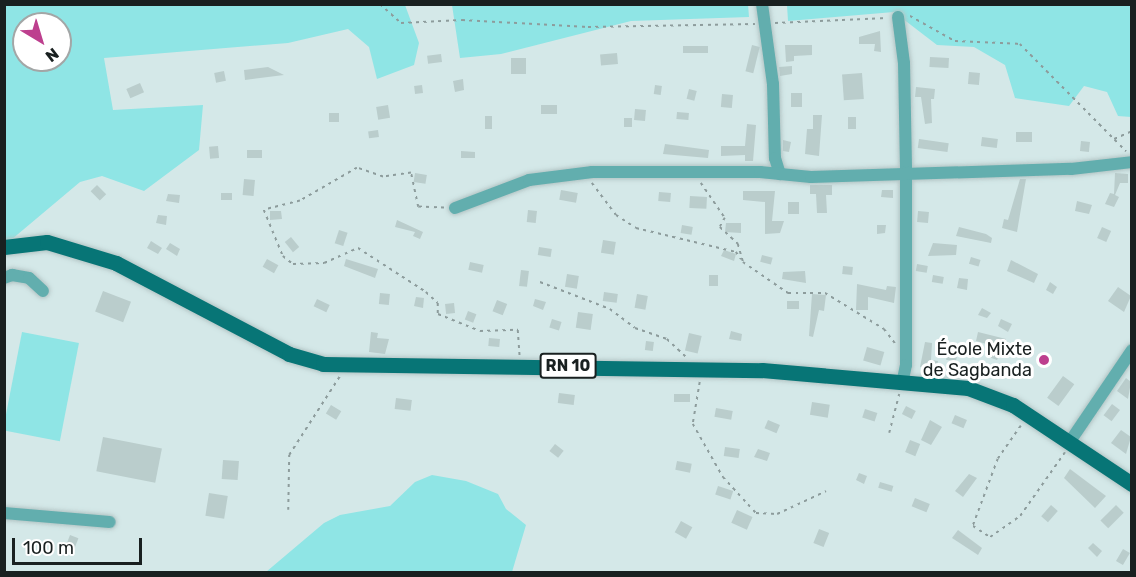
<!DOCTYPE html>
<html>
<head>
<meta charset="utf-8">
<style>
  body { margin:0 }
  #map { position:relative; width:1136px; height:577px; overflow:hidden; background:#d4e8e8; font-family:Rubik,sans-serif }
  div>[style] { position:absolute }
  .green>* { inset:0; background:#8fe5e5; transform-origin:0 0 }
  .building>* { inset:0; background:#bacdcc; transform-origin:0 0 }
  .path>* { height:1.5px; margin-top:-0.75px; transform-origin:0; background:repeating-linear-gradient(90deg,#8d9c9c 0 3px,transparent 0 7.5px) }
  .roads { filter:drop-shadow(0 0 2px #b2c4c4) drop-shadow(0 0 2px #b2c4c4) }
  .minor>* { height:12px; margin:-6px; padding:0 6px; transform-origin:6px; border-radius:6px; background:#62aeae }
  .major>* { height:15px; margin:-7.5px; padding:0 7.5px; transform-origin:7.5px; border-radius:7.5px; background:#077576 }
  .dots>* { width:16px; height:16px; translate:-50% -50%; box-sizing:border-box; border:3px solid #fff; border-radius:50% }
  span { translate:-50% -50%; white-space:nowrap; text-align:center; line-height:1.15; -webkit-text-stroke:6px #fff; paint-order:stroke }
  .shield-label span { padding:2px 4px; background:#fff; border:2px solid; border-radius:4px; -webkit-text-stroke-width:0 }
  .shield-label { font-size:16px; color:#192020; font-weight:700 }
  .poi-label { font-size:18px; color:#192020 }
  .right { translate:-100% -50%; text-align:right }
  .frame { position:absolute; inset:0; border:6px solid #192020; pointer-events:none }
  .north { position:absolute; left:12px; top:12px; width:60px; height:60px; box-sizing:border-box; background:#fff; border:2px solid #a3a6a6; border-radius:50%; rotate:142deg; font-size:16px; font-weight:700; line-height:24px; text-align:center; color:#192020 }
  .north::after { content:''; display:block; margin:auto; width:21px; height:27px; background:#bd3f8e; clip-path:polygon(50% 0,100% 100%,50% 72%,0 100%) }
  .scale { position:absolute; left:12px; top:538px; width:130px; height:27px; box-sizing:border-box; border:3px solid #192020; border-top:0; padding-left:8px; font-size:18px; line-height:21px; white-space:nowrap; color:#192020; -webkit-text-stroke:4px #fff; paint-order:stroke }
</style>
</head>
<body>
<div id="map">
  <div class="green">
    <i style="clip-path:polygon(748px 4px,749px 17px,631px 21px,501px 54px,460px 58px,452px 5px)"></i>
    <i style="clip-path:polygon(evenodd,5px 5px,405px 5px,419px 43px,414px 65px,377px 79px,369px 47px,348px 29px,288px 43px,104px 58px,113px 110px,203px 105px,199px 150px,144px 191px,102px 176px,80px 182px,5px 245px,5px 5px,24px 24px,60px 24px,60px 60px,24px 60px,24px 24px)"></i>
    <i style="clip-path:polygon(787px 5px,1131px 5px,1131px 117px,1118px 116px,1107px 92px,1084px 86px,1069px 106px,1015px 98px,1005px 65px,974px 47px,937px 45px,894px 12px,788px 21px)"></i>
    <i style="left:22px;top:332px;width:58px;height:100px;rotate:11deg"></i>
    <i style="clip-path:polygon(432px 475px,466px 481px,498px 494px,506px 509px,526px 525px,512px 572px,266px 572px,324px 523px,340px 515px,390px 506px,415px 482px)"></i>
  </div>
  <div class="building">
    <i style="clip-path:polygon(880px 31px,881px 52px,874px 51px,875px 44px,859px 44px,859px 37px)"></i>
    <i style="left:752px;top:45px;width:8px;height:27px;rotate:14deg"></i>
    <i style="clip-path:polygon(785px 45px,812px 45px,812px 55px,794px 56px,794px 61px,786px 62px)"></i>
    <i style="left:708px;top:46px;width:7px;height:25px;rotate:90deg"></i>
    <i style="left:617px;top:53px;width:11px;height:17px;rotate:85deg"></i>
    <i style="left:441px;top:54px;width:8px;height:14px;rotate:83deg"></i>
    <i style="left:930px;top:57px;width:19px;height:10px;rotate:3deg"></i>
    <i style="left:526px;top:58px;width:16px;height:15px;rotate:90deg"></i>
    <i style="clip-path:polygon(792px 66px,792px 74px,780px 76px,779px 67px)"></i>
    <i style="clip-path:polygon(268px 67px,284px 75px,245px 80px,244px 70px)"></i>
    <i style="left:224px;top:71px;width:10px;height:10px;rotate:79deg"></i>
    <i style="left:969px;top:72px;width:11px;height:12px;rotate:5deg"></i>
    <i style="left:862px;top:73px;width:26px;height:20px;rotate:86deg"></i>
    <i style="clip-path:polygon(463px 79px,464px 90px,455px 92px,453px 81px)"></i>
    <i style="left:140px;top:83px;width:10px;height:15px;rotate:66deg"></i>
    <i style="left:422px;top:85px;width:8px;height:8px;rotate:83deg"></i>
    <i style="left:655px;top:85px;width:7px;height:9px;rotate:8deg"></i>
    <i style="clip-path:polygon(916px 87px,935px 89px,934px 99px,931px 99px,932px 123px,925px 124px,921px 97px,915px 97px)"></i>
    <i style="left:689px;top:89px;width:8px;height:10px;rotate:14deg"></i>
    <i style="left:791px;top:93px;width:11px;height:14px"></i>
    <i style="left:722px;top:94px;width:11px;height:13px;rotate:5deg"></i>
    <i style="left:388px;top:105px;width:13px;height:12px;rotate:81deg"></i>
    <i style="left:541px;top:105px;width:16px;height:9px"></i>
    <i style="left:635px;top:109px;width:11px;height:11px;rotate:5deg"></i>
    <i style="left:677px;top:112px;width:12px;height:7px;rotate:5deg"></i>
    <i style="left:329px;top:113px;width:10px;height:9px"></i>
    <i style="clip-path:polygon(813px 115px,822px 115px,819px 156px,805px 154px,807px 129px,813px 129px)"></i>
    <i style="left:485px;top:116px;width:7px;height:13px"></i>
    <i style="left:848px;top:117px;width:8px;height:12px"></i>
    <i style="left:624px;top:118px;width:8px;height:9px"></i>
    <i style="clip-path:polygon(747px 124px,756px 125px,753px 161px,745px 161px,745px 155px,721px 156px,721px 146px,745px 146px)"></i>
    <i style="left:378px;top:130px;width:7px;height:10px;rotate:82deg"></i>
    <i style="left:1016px;top:132px;width:16px;height:10px"></i>
    <i style="left:982px;top:137px;width:16px;height:9px;rotate:7deg"></i>
    <i style="left:919px;top:139px;width:30px;height:9px;rotate:8deg"></i>
    <i style="clip-path:polygon(783px 140px,791px 142px,789px 152px,783px 151px)"></i>
    <i style="left:1081px;top:141px;width:9px;height:10px;rotate:6deg"></i>
    <i style="clip-path:polygon(665px 144px,709px 150px,708px 158px,663px 154px)"></i>
    <i style="left:218px;top:146px;width:12px;height:9px;rotate:85deg"></i>
    <i style="left:247px;top:150px;width:15px;height:8px"></i>
    <i style="clip-path:polygon(461px 151px,475px 152px,475px 158px,461px 158px)"></i>
    <i style="left:415px;top:173px;width:12px;height:9px;rotate:9deg"></i>
    <i style="clip-path:polygon(1115px 173px,1128px 174px,1128px 183px,1120px 183px,1115px 195px,1119px 197px,1114px 207px,1105px 204px,1110px 193px,1114px 194px)"></i>
    <i style="left:244px;top:179px;width:11px;height:16px;rotate:5deg"></i>
    <i style="clip-path:polygon(1020px 179px,1026px 179px,1017px 232px,1002px 228px,1004px 219px,1008px 220px)"></i>
    <i style="left:97px;top:185px;width:13px;height:9px;rotate:45deg"></i>
    <i style="clip-path:polygon(810px 185px,832px 185px,832px 195px,826px 195px,827px 213px,817px 213px,816px 194px,810px 194px)"></i>
    <i style="left:561px;top:190px;width:17px;height:10px;rotate:10deg"></i>
    <i style="clip-path:polygon(882px 190px,893px 190px,893px 198px,881px 197px)"></i>
    <i style="clip-path:polygon(743px 191px,775px 191px,772px 221px,784px 221px,780px 233px,765px 234px,765px 202px,743px 200px)"></i>
    <i style="left:659px;top:192px;width:12px;height:9px;rotate:5deg"></i>
    <i style="left:232px;top:193px;width:7px;height:11px;rotate:90deg"></i>
    <i style="clip-path:polygon(168px 194px,180px 195px,179px 203px,166px 201px)"></i>
    <i style="left:690px;top:196px;width:17px;height:12px;rotate:3deg"></i>
    <i style="clip-path:polygon(1077px 201px,1092px 205px,1089px 214px,1075px 211px)"></i>
    <i style="left:788px;top:202px;width:11px;height:12px"></i>
    <i style="left:528px;top:210px;width:9px;height:12px;rotate:6deg"></i>
    <i style="clip-path:polygon(270px 211px,281px 211px,282px 219px,270px 220px)"></i>
    <i style="left:918px;top:211px;width:11px;height:11px;rotate:5deg"></i>
    <i style="clip-path:polygon(158px 215px,167px 216px,166px 225px,156px 223px)"></i>
    <i style="clip-path:polygon(397px 220px,423px 232px,420px 239px,413px 236px,415px 232px,395px 227px)"></i>
    <i style="clip-path:polygon(726px 223px,741px 223px,741px 233px,725px 232px)"></i>
    <i style="left:682px;top:225px;width:11px;height:8px;rotate:10deg"></i>
    <i style="clip-path:polygon(877px 225px,886px 225px,885px 233px,877px 234px)"></i>
    <i style="clip-path:polygon(959px 227px,986px 234px,992px 238px,991px 243px,956px 236px)"></i>
    <i style="left:1102px;top:227px;width:10px;height:12px;rotate:24deg"></i>
    <i style="left:339px;top:230px;width:9px;height:14px;rotate:18deg"></i>
    <i style="left:291px;top:237px;width:13px;height:8px;rotate:51deg"></i>
    <i style="left:603px;top:240px;width:13px;height:13px;rotate:9deg"></i>
    <i style="clip-path:polygon(151px 241px,162px 248px,158px 254px,147px 248px)"></i>
    <i style="clip-path:polygon(170px 243px,180px 249px,177px 256px,166px 249px)"></i>
    <i style="clip-path:polygon(933px 243px,957px 245px,956px 255px,928px 256px)"></i>
    <i style="left:539px;top:247px;width:13px;height:8px;rotate:9deg"></i>
    <i style="clip-path:polygon(724px 250px,736px 254px,734px 261px,721px 256px)"></i>
    <i style="left:762px;top:255px;width:11px;height:7px;rotate:15deg"></i>
    <i style="left:971px;top:257px;width:10px;height:7px;rotate:17deg"></i>
    <i style="left:267px;top:259px;width:13px;height:9px;rotate:29deg"></i>
    <i style="clip-path:polygon(346px 259px,378px 269px,375px 278px,344px 266px)"></i>
    <i style="clip-path:polygon(1011px 260px,1038px 274px,1034px 283px,1007px 271px)"></i>
    <i style="left:470px;top:262px;width:14px;height:8px;rotate:12deg"></i>
    <i style="left:917px;top:264px;width:11px;height:7px;rotate:10deg"></i>
    <i style="left:843px;top:266px;width:10px;height:8px;rotate:6deg"></i>
    <i style="left:521px;top:270px;width:8px;height:16px;rotate:7deg"></i>
    <i style="clip-path:polygon(805px 271px,806px 283px,782px 279px,783px 272px)"></i>
    <i style="left:567px;top:274px;width:12px;height:13px;rotate:9deg"></i>
    <i style="left:709px;top:275px;width:9px;height:11px"></i>
    <i style="left:933px;top:275px;width:11px;height:7px;rotate:10deg"></i>
    <i style="clip-path:polygon(959px 278px,968px 279px,967px 290px,957px 288px)"></i>
    <i style="clip-path:polygon(1050px 282px,1057px 287px,1053px 294px,1046px 290px)"></i>
    <i style="clip-path:polygon(857px 284px,886px 290px,887px 286px,896px 287px,894px 303px,868px 297px,868px 310px,856px 310px)"></i>
    <i style="clip-path:polygon(1118px 287px,1131px 296px,1124px 312px,1108px 301px)"></i>
    <i style="left:103px;top:291px;width:30px;height:22px;rotate:21deg"></i>
    <i style="left:604px;top:292px;width:14px;height:9px;rotate:8deg"></i>
    <i style="left:380px;top:293px;width:10px;height:11px;rotate:6deg"></i>
    <i style="left:637px;top:294px;width:11px;height:14px;rotate:10deg"></i>
    <i style="clip-path:polygon(812px 294px,826px 295px,824px 311px,819px 310px,813px 337px,809px 336px)"></i>
    <i style="clip-path:polygon(416px 297px,424px 298px,423px 308px,414px 306px)"></i>
    <i style="left:317px;top:299px;width:14px;height:8px;rotate:25deg"></i>
    <i style="clip-path:polygon(535px 299px,546px 302px,543px 310px,533px 306px)"></i>
    <i style="left:497px;top:300px;width:11px;height:12px;rotate:22deg"></i>
    <i style="left:799px;top:301px;width:8px;height:12px;rotate:90deg"></i>
    <i style="left:454px;top:303px;width:10px;height:9px;rotate:84deg"></i>
    <i style="clip-path:polygon(982px 308px,991px 313px,987px 318px,978px 315px)"></i>
    <i style="left:468px;top:311px;width:9px;height:9px;rotate:21deg"></i>
    <i style="left:578px;top:312px;width:15px;height:16px;rotate:8deg"></i>
    <i style="left:552px;top:319px;width:10px;height:9px;rotate:17deg"></i>
    <i style="clip-path:polygon(1001px 319px,1012px 324px,1008px 332px,998px 326px)"></i>
    <i style="clip-path:polygon(731px 331px,742px 334px,741px 341px,729px 339px)"></i>
    <i style="clip-path:polygon(371px 332px,378px 333px,377px 338px,389px 339px,385px 354px,369px 352px)"></i>
    <i style="clip-path:polygon(978px 332px,1006px 339px,997px 360px,986px 356px,990px 345px,976px 341px)"></i>
    <i style="left:689px;top:333px;width:13px;height:18px;rotate:13deg"></i>
    <i style="left:489px;top:338px;width:11px;height:8px;rotate:5deg"></i>
    <i style="left:646px;top:341px;width:8px;height:9px;rotate:7deg"></i>
    <i style="clip-path:polygon(925px 342px,932px 343px,931px 360px,938px 361px,936px 370px,920px 367px)"></i>
    <i style="left:867px;top:347px;width:18px;height:14px;rotate:16deg"></i>
    <i style="left:948px;top:350px;width:10px;height:10px;rotate:11deg"></i>
    <i style="left:1063px;top:376px;width:14px;height:27px;rotate:36deg"></i>
    <i style="clip-path:polygon(1126px 378px,1131px 382px,1128px 399px,1117px 391px)"></i>
    <i style="left:559px;top:393px;width:16px;height:10px;rotate:7deg"></i>
    <i style="left:674px;top:394px;width:16px;height:8px"></i>
    <i style="left:396px;top:398px;width:16px;height:11px;rotate:7deg"></i>
    <i style="left:812px;top:402px;width:18px;height:13px;rotate:9deg"></i>
    <i style="left:1112px;top:404px;width:10px;height:14px;rotate:37deg"></i>
    <i style="left:331px;top:405px;width:12px;height:10px;rotate:31deg"></i>
    <i style="left:906px;top:406px;width:11px;height:9px;rotate:27deg"></i>
    <i style="left:716px;top:408px;width:17px;height:9px;rotate:10deg"></i>
    <i style="left:865px;top:409px;width:13px;height:9px;rotate:18deg"></i>
    <i style="left:955px;top:415px;width:13px;height:9px;rotate:23deg"></i>
    <i style="left:768px;top:420px;width:13px;height:9px;rotate:23deg"></i>
    <i style="clip-path:polygon(930px 420px,942px 427px,931px 445px,921px 440px)"></i>
    <i style="clip-path:polygon(1121px 430px,1131px 437px,1126px 454px,1111px 443px)"></i>
    <i style="left:103px;top:437px;width:60px;height:35px;rotate:11deg"></i>
    <i style="left:910px;top:440px;width:11px;height:13px;rotate:22deg"></i>
    <i style="left:555px;top:444px;width:11px;height:9px;rotate:38deg"></i>
    <i style="left:725px;top:447px;width:15px;height:9px;rotate:8deg"></i>
    <i style="clip-path:polygon(758px 449px,770px 453px,767px 461px,754px 457px)"></i>
    <i style="left:223px;top:460px;width:16px;height:19px;rotate:4deg"></i>
    <i style="left:677px;top:461px;width:15px;height:9px;rotate:11deg"></i>
    <i style="clip-path:polygon(1070px 469px,1106px 496px,1095px 508px,1064px 478px)"></i>
    <i style="clip-path:polygon(859px 473px,867px 476px,864px 484px,856px 480px)"></i>
    <i style="clip-path:polygon(969px 474px,977px 478px,963px 497px,955px 491px)"></i>
    <i style="left:880px;top:482px;width:14px;height:6px;rotate:17deg"></i>
    <i style="left:718px;top:486px;width:16px;height:9px;rotate:18deg"></i>
    <i style="left:209px;top:493px;width:19px;height:23px;rotate:9deg"></i>
    <i style="left:915px;top:498px;width:16px;height:9px;rotate:22deg"></i>
    <i style="left:1051px;top:505px;width:9px;height:15px;rotate:41deg"></i>
    <i style="left:1116px;top:505px;width:11px;height:22px;rotate:45deg"></i>
    <i style="left:737px;top:510px;width:17px;height:14px;rotate:24deg"></i>
    <i style="left:681px;top:521px;width:13px;height:13px;rotate:29deg"></i>
    <i style="left:819px;top:529px;width:11px;height:15px;rotate:22deg"></i>
    <i style="clip-path:polygon(958px 530px,982px 548px,978px 555px,952px 538px)"></i>
    <i style="left:70px;top:535px;width:9px;height:16px;rotate:21deg"></i>
    <i style="clip-path:polygon(1093px 543px,1102px 551px,1097px 557px,1088px 548px)"></i>
    <i style="left:1123px;top:549px;width:8px;height:14px;rotate:30deg"></i>
  </div>
  <div class="path">
    <i style="left:380px;top:4px;width:28px;rotate:42deg"></i>
    <i style="left:401px;top:23px;width:61px;rotate:-2.8deg"></i>
    <i style="left:462px;top:20px;width:126px;rotate:3.2deg"></i>
    <i style="left:588px;top:27px;width:167px;rotate:-1deg"></i>
    <i style="left:910px;top:16px;width:51px;rotate:29.1deg"></i>
    <i style="left:955px;top:41px;width:65px;rotate:2.6deg"></i>
    <i style="left:1020px;top:44px;width:151px;rotate:45.3deg"></i>
    <i style="left:775px;top:23px;width:112px;rotate:-2.6deg"></i>
    <i style="left:1114px;top:139px;width:20px;rotate:-24deg"></i>
    <i style="left:592px;top:183px;width:40px;rotate:53deg"></i>
    <i style="left:616px;top:215px;width:24px;rotate:33deg"></i>
    <i style="left:636px;top:228px;width:103px;rotate:13.5deg"></i>
    <i style="left:736px;top:252px;width:9px;rotate:54deg"></i>
    <i style="left:701px;top:183px;width:42px;rotate:55.6deg"></i>
    <i style="left:725px;top:218px;width:10px;rotate:119deg"></i>
    <i style="left:720px;top:227px;width:25px;rotate:43deg"></i>
    <i style="left:738px;top:244px;width:19px;rotate:74deg"></i>
    <i style="left:743px;top:262px;width:55px;rotate:34.6deg"></i>
    <i style="left:788px;top:293px;width:37px"></i>
    <i style="left:825px;top:293px;width:69px;rotate:31.4deg"></i>
    <i style="left:884px;top:329px;width:18px;rotate:52deg"></i>
    <i style="left:444px;top:208px;width:26px;rotate:-178deg"></i>
    <i style="left:418px;top:207px;width:35px;rotate:-102deg"></i>
    <i style="left:411px;top:173px;width:28px;rotate:172deg"></i>
    <i style="left:383px;top:177px;width:28px;rotate:-161deg"></i>
    <i style="left:357px;top:168px;width:66px;rotate:149.9deg"></i>
    <i style="left:300px;top:201px;width:37px;rotate:166deg"></i>
    <i style="left:264px;top:210px;width:50px;rotate:67.6deg"></i>
    <i style="left:283px;top:256px;width:13px;rotate:39deg"></i>
    <i style="left:293px;top:264px;width:31px;rotate:-2deg"></i>
    <i style="left:324px;top:263px;width:37px;rotate:-24deg"></i>
    <i style="left:358px;top:248px;width:81px;rotate:32.9deg"></i>
    <i style="left:426px;top:292px;width:16px;rotate:43deg"></i>
    <i style="left:438px;top:303px;width:11px;rotate:90deg"></i>
    <i style="left:438px;top:314px;width:45px;rotate:22deg"></i>
    <i style="left:480px;top:331px;width:38px;rotate:-2deg"></i>
    <i style="left:518px;top:330px;width:26px;rotate:86deg"></i>
    <i style="left:540px;top:282px;width:75px;rotate:21.1deg"></i>
    <i style="left:610px;top:309px;width:31px;rotate:37deg"></i>
    <i style="left:635px;top:328px;width:34px;rotate:19deg"></i>
    <i style="left:667px;top:339px;width:26px;rotate:43deg"></i>
    <i style="left:700px;top:382px;width:43px;rotate:99.5deg"></i>
    <i style="left:693px;top:424px;width:61px;rotate:60.5deg"></i>
    <i style="left:723px;top:477px;width:49px;rotate:47.5deg"></i>
    <i style="left:756px;top:513px;width:21px;rotate:3deg"></i>
    <i style="left:777px;top:514px;width:54px;rotate:-25.1deg"></i>
    <i style="left:1021px;top:426px;width:40px;rotate:124.9deg"></i>
    <i style="left:998px;top:459px;width:72px;rotate:110.5deg"></i>
    <i style="left:973px;top:526px;width:20px;rotate:33deg"></i>
    <i style="left:990px;top:537px;width:37px;rotate:-35deg"></i>
    <i style="left:1020px;top:516px;width:78px;rotate:-54.9deg"></i>
    <i style="left:889px;top:433px;width:40px;rotate:-75.6deg"></i>
    <i style="left:288px;top:510px;width:55px;rotate:-89deg"></i>
    <i style="left:289px;top:455px;width:94px;rotate:-57.2deg"></i>
  </div>
  <div class="roads">
    <div class="minor">
      <i style="left:762px;top:4px;width:81px;rotate:82.2deg"></i>
      <i style="left:773px;top:84px;width:74px;rotate:88.5deg"></i>
      <i style="left:775px;top:158px;width:17px;rotate:73deg"></i>
      <i style="left:898px;top:17px;width:46px;rotate:82.6deg"></i>
      <i style="left:904px;top:63px;width:109px;rotate:88.9deg"></i>
      <i style="left:906px;top:172px;width:193px;rotate:90deg"></i>
      <i style="left:906px;top:365px;width:19px;rotate:102deg"></i>
      <i style="left:455px;top:208px;width:79px;rotate:-20.7deg"></i>
      <i style="left:529px;top:180px;width:64px;rotate:-7.2deg"></i>
      <i style="left:592px;top:172px;width:168px"></i>
      <i style="left:760px;top:172px;width:51px;rotate:5.6deg"></i>
      <i style="left:811px;top:177px;width:260px;rotate:-1.8deg"></i>
      <i style="left:1071px;top:169px;width:61px;rotate:-6.5deg"></i>
      <i style="left:4px;top:278px;width:9px;rotate:-21deg"></i>
      <i style="left:12px;top:275px;width:17px;rotate:10deg"></i>
      <i style="left:29px;top:278px;width:19px;rotate:43deg"></i>
      <i style="left:1069px;top:443px;width:112px;rotate:-55.9deg"></i>
      <i style="left:4px;top:513px;width:106px;rotate:4.9deg"></i>
    </div>
    <div class="major">
      <i style="left:4px;top:247px;width:43px;rotate:-6.6deg"></i>
      <i style="left:47px;top:242px;width:72px;rotate:16.9deg"></i>
      <i style="left:116px;top:263px;width:195px;rotate:27.7deg"></i>
      <i style="left:289px;top:354px;width:35px;rotate:16deg"></i>
      <i style="left:323px;top:364px;width:439px;rotate:0.8deg"></i>
      <i style="left:762px;top:370px;width:207px;rotate:5deg"></i>
      <i style="left:968px;top:388px;width:48px;rotate:20.7deg"></i>
      <i style="left:1013px;top:405px;width:143px;rotate:33.6deg"></i>
    </div>
  </div>
  <div class="dots">
    <i style="left:1044px;top:360px;background:#bd3f8e"></i>
  </div>
  <div class="shield-label">
    <span style="left:568px;top:366px">RN 10</span>
  </div>
  <div class="poi-label">
    <span class="right" style="left:1032px;top:360px">École Mixte<br>de Sagbanda</span>
  </div>
  <div class="frame"></div>
  <div class="north">N</div>
  <div class="scale">100 m</div>
</div>
</body>
</html>
